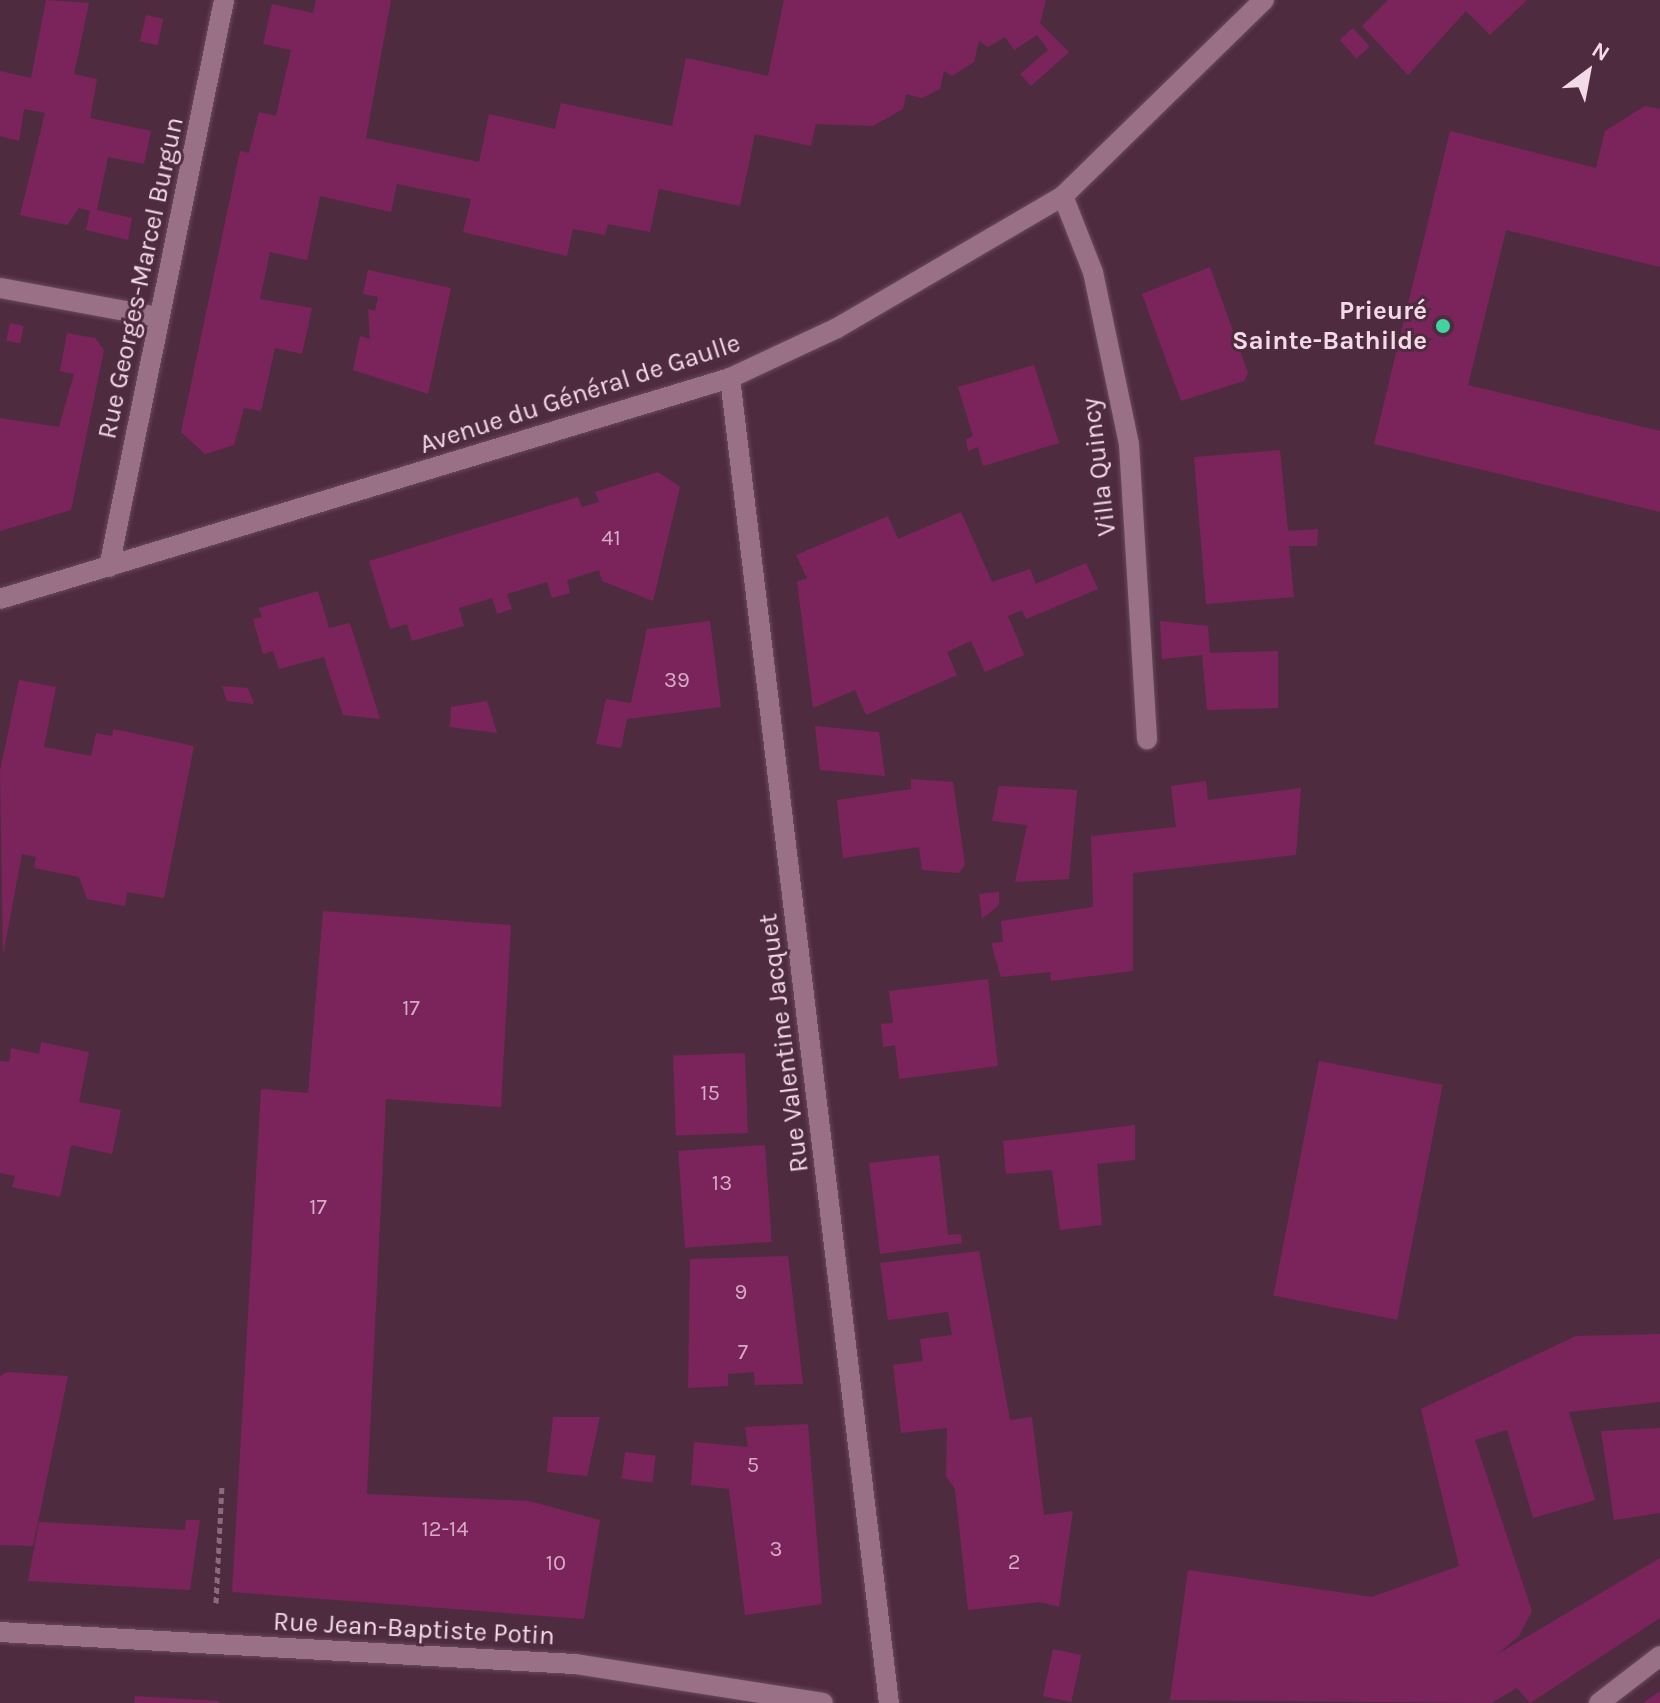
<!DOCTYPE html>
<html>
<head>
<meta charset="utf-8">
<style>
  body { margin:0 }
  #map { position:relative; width:1660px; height:1703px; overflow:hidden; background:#4f2b40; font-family:Karla,sans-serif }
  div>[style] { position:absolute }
  .building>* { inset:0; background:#7b245c; transform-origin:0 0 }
  .path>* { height:5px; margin-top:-2.5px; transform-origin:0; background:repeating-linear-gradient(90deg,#8a6a7c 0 6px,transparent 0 10px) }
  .roads { filter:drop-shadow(0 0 2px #684a5c) drop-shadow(0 0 2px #684a5c) }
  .minor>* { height:20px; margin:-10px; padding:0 10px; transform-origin:10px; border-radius:10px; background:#997086 }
  .secondary>* { height:20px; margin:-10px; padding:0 10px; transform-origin:10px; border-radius:10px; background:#997086 }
  .dots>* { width:22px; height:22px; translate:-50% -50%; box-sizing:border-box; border:4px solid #4f2b40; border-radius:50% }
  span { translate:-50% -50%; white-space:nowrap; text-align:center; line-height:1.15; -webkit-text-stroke:6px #4f2b40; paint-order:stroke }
  .number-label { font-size:22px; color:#d4acc4 }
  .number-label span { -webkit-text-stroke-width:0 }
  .street-label { font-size:26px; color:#f2dae6 }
  .poi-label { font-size:26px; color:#f2dae6; font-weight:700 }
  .right { translate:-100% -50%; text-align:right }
  .north { position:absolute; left:1548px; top:32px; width:80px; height:80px; -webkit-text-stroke:6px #4f2b40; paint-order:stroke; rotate:32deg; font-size:22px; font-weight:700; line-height:32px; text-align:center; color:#f2dae6 }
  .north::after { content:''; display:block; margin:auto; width:28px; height:36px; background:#f2dae6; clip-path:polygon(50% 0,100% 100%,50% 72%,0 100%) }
</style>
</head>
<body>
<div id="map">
  <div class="building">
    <i style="clip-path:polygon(46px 0,89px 3px,74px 74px,97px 79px,90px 118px,151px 131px,144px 164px,108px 157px,97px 210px,132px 218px,128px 240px,86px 230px,90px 211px,79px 208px,67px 225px,20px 215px,45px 113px,24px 109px,19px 141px,0 136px,0 71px,31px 78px)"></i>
    <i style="clip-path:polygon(316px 0,391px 0,366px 138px,479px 162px,489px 114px,555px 129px,561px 103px,672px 126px,686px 58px,768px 76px,784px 0,1046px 0,1040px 23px,1069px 52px,1031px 86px,1020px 74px,1048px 50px,1037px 35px,1014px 50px,1005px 37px,988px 47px,979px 41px,974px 62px,952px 76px,944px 71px,940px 89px,922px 98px,906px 94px,903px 109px,873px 126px,816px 124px,811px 146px,755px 134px,740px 206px,659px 189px,650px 232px,608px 224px,605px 235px,573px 229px,567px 256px,463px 232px,471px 199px,397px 184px,391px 212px,320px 196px,307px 260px,270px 252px,260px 299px,312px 308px,302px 354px,275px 348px,261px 411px,244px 408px,234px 445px,205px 454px,181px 432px,240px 151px,249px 153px,259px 112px,276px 116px,291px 50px,263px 44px,272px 4px,313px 13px)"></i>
    <i style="clip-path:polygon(1388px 0,1527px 0,1490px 35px,1466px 11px,1408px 75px,1362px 26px)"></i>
    <i style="left:146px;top:15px;width:18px;height:27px;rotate:13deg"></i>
    <i style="left:1353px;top:28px;width:25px;height:18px;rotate:48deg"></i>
    <i style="clip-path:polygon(1645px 106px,1660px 109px,1660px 267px,1506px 230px,1468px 385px,1660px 431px,1660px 512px,1374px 444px,1450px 131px,1596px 168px,1605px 131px)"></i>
    <i style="clip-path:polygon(1210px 267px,1248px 373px,1244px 381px,1181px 401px,1142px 294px)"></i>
    <i style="clip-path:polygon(368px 270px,451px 288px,428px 394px,353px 370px,360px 336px,370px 339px,368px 309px,375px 311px,378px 297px,363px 294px)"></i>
    <i style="left:10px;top:323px;width:14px;height:18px;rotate:12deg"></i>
    <i style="clip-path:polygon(67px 333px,95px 338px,104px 350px,71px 510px,0 531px,0 418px,59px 427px,74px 374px,60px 371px)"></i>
    <i style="clip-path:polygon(1034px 365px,1059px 443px,983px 466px,978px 447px,968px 451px,966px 439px,973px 436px,958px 387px)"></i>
    <i style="clip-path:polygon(1280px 450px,1288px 531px,1318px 529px,1317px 546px,1289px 546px,1294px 597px,1206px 604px,1194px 457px)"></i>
    <i style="clip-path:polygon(658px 472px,680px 487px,653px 601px,602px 581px,599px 570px,567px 580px,570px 593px,552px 598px,547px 582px,507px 594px,512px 609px,497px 614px,492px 598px,459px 608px,464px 626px,412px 641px,407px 624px,390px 629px,369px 561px,578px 497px,582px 507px,599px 502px,595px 492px)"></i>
    <i style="clip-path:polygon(961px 512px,992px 582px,1030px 569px,1036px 584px,1086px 563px,1098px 589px,1026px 619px,1022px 610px,1008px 616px,1024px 655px,985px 672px,971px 641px,947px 652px,957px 675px,866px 715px,855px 690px,813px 708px,797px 582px,807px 578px,796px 555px,888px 516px,898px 539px)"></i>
    <i style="clip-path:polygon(318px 591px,329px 628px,350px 623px,380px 719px,343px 715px,324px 657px,279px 669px,273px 651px,263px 654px,253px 619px,262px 617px,259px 608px)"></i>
    <i style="clip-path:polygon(710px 621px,721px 707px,627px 719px,621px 748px,596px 744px,606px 699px,631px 703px,647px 629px)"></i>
    <i style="clip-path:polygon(1160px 621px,1208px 626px,1210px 653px,1278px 651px,1278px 708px,1207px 710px,1202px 655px,1162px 659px)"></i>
    <i style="clip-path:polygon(19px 680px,56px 687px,44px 747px,91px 756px,96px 733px,112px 736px,113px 729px,194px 746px,164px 898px,127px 892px,125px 906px,87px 899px,79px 877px,34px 868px,36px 857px,22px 854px,3px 955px,0 771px)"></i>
    <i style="clip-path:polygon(222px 686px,248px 688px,254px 704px,227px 701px)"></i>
    <i style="clip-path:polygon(487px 701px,497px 733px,450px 727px,451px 707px)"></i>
    <i style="clip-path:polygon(815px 726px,879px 732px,885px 776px,820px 770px)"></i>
    <i style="clip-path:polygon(911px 779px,953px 782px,965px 864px,959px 873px,922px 870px,919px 847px,843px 858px,837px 800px,911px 789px)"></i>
    <i style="clip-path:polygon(1206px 781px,1208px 800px,1301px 788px,1296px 855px,1133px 873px,1133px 971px,1051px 981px,1050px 972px,1001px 977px,991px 943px,1003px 942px,1001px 921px,1093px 907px,1091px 836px,1176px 827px,1171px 786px)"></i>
    <i style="clip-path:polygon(999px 786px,1077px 790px,1069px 879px,1015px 882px,1027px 825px,992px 821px)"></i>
    <i style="clip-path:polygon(999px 892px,999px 905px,982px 919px,979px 894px)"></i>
    <i style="clip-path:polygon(323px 911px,511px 925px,501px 1107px,386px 1099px,367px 1494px,529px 1501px,600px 1520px,584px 1619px,232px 1592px,261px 1089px,308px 1093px)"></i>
    <i style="clip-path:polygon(988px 979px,998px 1066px,899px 1079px,895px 1045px,883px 1047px,881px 1024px,893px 1023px,889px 991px)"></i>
    <i style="clip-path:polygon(41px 1042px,89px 1052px,79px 1102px,121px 1110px,112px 1154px,71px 1145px,60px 1197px,12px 1187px,15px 1176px,0 1173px,0 1061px,9px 1062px,11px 1048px,39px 1054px)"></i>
    <i style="left:745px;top:1053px;width:80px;height:72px;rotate:88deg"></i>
    <i style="left:1319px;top:1061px;width:126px;height:239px;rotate:11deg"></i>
    <i style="clip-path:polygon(1135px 1125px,1135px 1160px,1097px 1164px,1102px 1225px,1060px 1230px,1052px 1170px,1006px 1174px,1003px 1141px)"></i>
    <i style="left:765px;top:1145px;width:97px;height:87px;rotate:86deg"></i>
    <i style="clip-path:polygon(939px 1155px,948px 1235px,961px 1234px,962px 1243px,880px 1254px,869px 1163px)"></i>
    <i style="clip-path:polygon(979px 1251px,1010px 1420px,1032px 1417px,1044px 1515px,1073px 1511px,1059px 1607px,1040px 1602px,968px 1610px,955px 1489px,946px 1476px,947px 1428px,901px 1433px,893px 1365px,923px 1361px,920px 1339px,952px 1335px,948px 1312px,888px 1320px,880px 1263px)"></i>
    <i style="clip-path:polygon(788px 1256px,803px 1384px,755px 1385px,754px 1372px,728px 1374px,728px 1386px,688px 1388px,690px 1259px)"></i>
    <i style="clip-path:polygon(1660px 1334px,1660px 1402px,1569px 1412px,1595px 1500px,1533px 1518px,1507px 1430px,1475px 1440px,1532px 1611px,1519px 1636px,1496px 1655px,1660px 1558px,1660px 1618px,1530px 1703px,1517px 1688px,1491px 1703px,1170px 1700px,1188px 1570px,1372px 1597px,1459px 1566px,1421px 1409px,1576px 1336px)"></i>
    <i style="clip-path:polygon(7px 1372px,68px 1376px,33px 1546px,0 1545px,0 1376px)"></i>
    <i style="clip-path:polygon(553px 1417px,600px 1417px,587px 1476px,547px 1472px)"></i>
    <i style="clip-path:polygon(808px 1424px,822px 1604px,745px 1615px,729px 1489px,691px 1485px,694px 1442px,748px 1447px,745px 1427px)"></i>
    <i style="clip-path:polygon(1660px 1428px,1660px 1513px,1614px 1520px,1601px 1431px)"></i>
    <i style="left:625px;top:1452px;width:31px;height:27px;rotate:7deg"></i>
    <i style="clip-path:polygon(186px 1520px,200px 1520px,190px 1590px,28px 1581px,39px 1522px,185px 1530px)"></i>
    <i style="left:1053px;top:1649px;width:29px;height:48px;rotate:12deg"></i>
    <i style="clip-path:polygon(1660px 1691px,1660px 1703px,1643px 1703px)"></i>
    <i style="clip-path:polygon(135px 1696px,219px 1701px,219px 1703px,134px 1703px)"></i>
  </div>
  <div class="path">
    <i style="left:216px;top:1603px;width:117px;rotate:-87.1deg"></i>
  </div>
  <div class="roads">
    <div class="minor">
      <i style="left:1063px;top:196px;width:82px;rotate:68.5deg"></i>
      <i style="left:1093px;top:272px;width:176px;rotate:78.2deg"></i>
      <i style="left:1129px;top:444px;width:296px;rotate:86.5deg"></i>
      <i style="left:0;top:288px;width:161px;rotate:10.4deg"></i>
      <i style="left:730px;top:378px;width:1335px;rotate:83.16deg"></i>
      <i style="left:109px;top:567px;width:579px;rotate:-78.53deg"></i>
      <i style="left:0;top:1632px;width:576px;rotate:3.19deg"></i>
      <i style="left:575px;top:1664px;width:251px;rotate:8.9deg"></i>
      <i style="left:1599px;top:1703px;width:77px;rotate:-37.6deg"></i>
    </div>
    <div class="secondary">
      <i style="left:0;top:599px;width:763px;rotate:-16.84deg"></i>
      <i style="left:730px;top:378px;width:118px;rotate:-25deg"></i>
      <i style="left:837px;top:328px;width:262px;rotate:-30.3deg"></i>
      <i style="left:1063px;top:196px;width:281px;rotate:-44.3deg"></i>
    </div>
  </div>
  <div class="dots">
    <i style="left:1443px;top:326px;background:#41d4a1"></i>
  </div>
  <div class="number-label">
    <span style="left:611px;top:539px">41</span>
    <span style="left:677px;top:681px">39</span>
    <span style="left:411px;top:1009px">17</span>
    <span style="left:710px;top:1094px">15</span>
    <span style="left:722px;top:1184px">13</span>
    <span style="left:318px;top:1208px">17</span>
    <span style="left:741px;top:1293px">9</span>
    <span style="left:743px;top:1353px">7</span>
    <span style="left:753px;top:1466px">5</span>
    <span style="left:445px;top:1530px">12-14</span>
    <span style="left:776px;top:1550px">3</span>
    <span style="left:1014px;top:1563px">2</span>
    <span style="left:556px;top:1564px">10</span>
  </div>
  <div class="street-label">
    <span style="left:141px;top:278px;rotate:-78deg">Rue Georges-Marcel Burgun</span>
    <span style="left:580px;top:394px;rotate:-18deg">Avenue du Général de Gaulle</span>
    <span style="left:1099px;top:467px;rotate:-97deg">Villa Quincy</span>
    <span style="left:784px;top:1043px;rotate:-97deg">Rue Valentine Jacquet</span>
    <span style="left:414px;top:1629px;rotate:3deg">Rue Jean-Baptiste Potin</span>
  </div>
  <div class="poi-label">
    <span class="right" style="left:1427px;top:326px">Prieuré<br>Sainte-Bathilde</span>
  </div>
  <div class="north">N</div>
</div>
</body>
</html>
